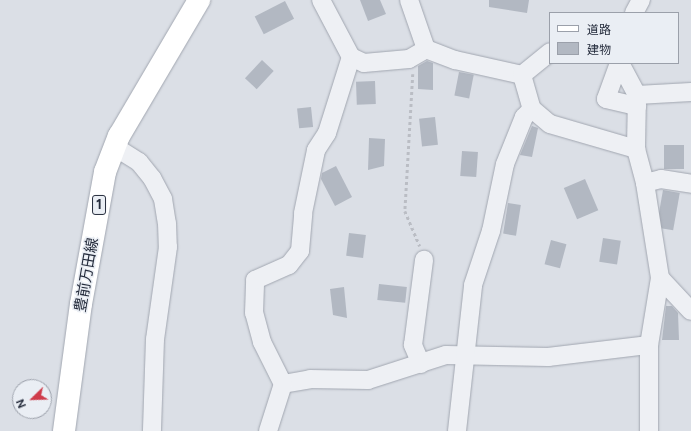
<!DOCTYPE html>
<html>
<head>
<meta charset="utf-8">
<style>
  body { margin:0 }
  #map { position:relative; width:691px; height:431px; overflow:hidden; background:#dbdfe6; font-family:Figtree,"Noto Sans JP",sans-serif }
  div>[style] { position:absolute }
  .building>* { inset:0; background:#b2b8c2; transform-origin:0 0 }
  .path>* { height:2.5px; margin-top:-1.25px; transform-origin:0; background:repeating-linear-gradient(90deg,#babdc4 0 3px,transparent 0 6px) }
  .roads { filter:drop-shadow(0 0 1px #a1a6b0) drop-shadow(0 0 1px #a1a6b0) }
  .minor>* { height:18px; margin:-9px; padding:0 9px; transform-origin:9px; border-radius:9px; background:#eef0f4 }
  .major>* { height:22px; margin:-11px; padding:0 11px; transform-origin:11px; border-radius:11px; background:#fff }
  span { translate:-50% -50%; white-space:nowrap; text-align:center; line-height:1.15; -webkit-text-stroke:3px #eaeef4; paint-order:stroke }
  .shield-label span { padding:1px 3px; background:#eaeef4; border:1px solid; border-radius:3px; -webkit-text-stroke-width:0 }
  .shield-label { font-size:14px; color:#252c3c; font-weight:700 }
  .street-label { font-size:15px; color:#252c3c }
  .legend { position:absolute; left:549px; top:12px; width:130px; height:52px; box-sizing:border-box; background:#eaeef4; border:1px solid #9ba0aa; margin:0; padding:5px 7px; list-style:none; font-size:12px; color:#252c3c }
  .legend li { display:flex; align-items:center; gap:8px; height:20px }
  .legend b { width:20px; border:1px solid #9ba0aa }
  .north { position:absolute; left:12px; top:379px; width:40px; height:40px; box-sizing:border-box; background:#eaeef4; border:1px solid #9ba0aa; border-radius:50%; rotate:247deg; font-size:11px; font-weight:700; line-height:16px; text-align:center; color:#252c3c }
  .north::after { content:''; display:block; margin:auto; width:14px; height:18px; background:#cf3c4b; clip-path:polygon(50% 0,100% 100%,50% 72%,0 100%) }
</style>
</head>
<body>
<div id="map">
  <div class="building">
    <i style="clip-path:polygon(360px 0,380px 0,386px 14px,368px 21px)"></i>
    <i style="clip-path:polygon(489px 0,529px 0,527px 13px,489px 7px)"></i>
    <i style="left:285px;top:1px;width:20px;height:34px;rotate:63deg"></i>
    <i style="left:262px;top:60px;width:16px;height:25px;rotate:43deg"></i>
    <i style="clip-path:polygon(427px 61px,433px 63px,433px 90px,418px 89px,418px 66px)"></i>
    <i style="left:459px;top:72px;width:15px;height:24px;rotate:11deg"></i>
    <i style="left:375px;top:81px;width:23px;height:19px;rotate:88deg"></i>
    <i style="left:311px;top:107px;width:20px;height:14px;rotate:84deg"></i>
    <i style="left:435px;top:117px;width:28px;height:16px;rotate:84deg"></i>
    <i style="clip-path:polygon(532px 126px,538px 128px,532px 157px,520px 155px)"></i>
    <i style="clip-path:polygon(369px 138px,385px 139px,384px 166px,368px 170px)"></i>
    <i style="left:664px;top:145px;width:20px;height:24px"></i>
    <i style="left:462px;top:151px;width:16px;height:25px;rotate:4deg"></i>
    <i style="clip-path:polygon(336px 166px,352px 197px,335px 206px,321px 179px,322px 173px)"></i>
    <i style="left:585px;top:179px;width:34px;height:23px;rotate:67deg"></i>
    <i style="left:663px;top:190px;width:17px;height:38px;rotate:10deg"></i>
    <i style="left:508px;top:203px;width:13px;height:31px;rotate:9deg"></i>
    <i style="left:349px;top:233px;width:17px;height:23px;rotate:7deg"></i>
    <i style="left:603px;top:238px;width:18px;height:24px;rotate:9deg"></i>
    <i style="left:551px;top:240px;width:16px;height:25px;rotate:15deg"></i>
    <i style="left:379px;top:284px;width:28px;height:16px;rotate:6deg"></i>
    <i style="clip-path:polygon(344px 287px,347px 318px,333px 315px,330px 289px)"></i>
    <i style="clip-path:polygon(666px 306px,672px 306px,678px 313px,679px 340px,662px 340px)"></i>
  </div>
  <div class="path">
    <i style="left:413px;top:74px;width:137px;rotate:93.3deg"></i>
    <i style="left:405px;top:211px;width:38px;rotate:67deg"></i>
  </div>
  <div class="roads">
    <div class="minor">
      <i style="left:409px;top:0;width:52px;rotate:70.9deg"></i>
      <i style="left:426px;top:49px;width:31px;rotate:21deg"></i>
      <i style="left:455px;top:60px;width:69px;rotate:12.6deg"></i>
      <i style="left:522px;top:75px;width:35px;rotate:74deg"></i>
      <i style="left:532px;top:109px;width:23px;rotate:40deg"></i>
      <i style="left:550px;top:124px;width:90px;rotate:16.2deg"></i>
      <i style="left:634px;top:13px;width:15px;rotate:-62deg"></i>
      <i style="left:351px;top:57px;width:14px;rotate:25deg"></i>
      <i style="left:364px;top:63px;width:45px;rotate:-5.1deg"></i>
      <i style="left:409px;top:59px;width:20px;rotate:-30deg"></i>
      <i style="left:619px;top:63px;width:38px;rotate:110deg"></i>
      <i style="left:606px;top:99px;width:32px;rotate:13deg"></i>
      <i style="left:620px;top:63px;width:36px;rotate:62deg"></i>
      <i style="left:637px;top:95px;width:54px;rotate:91.1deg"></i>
      <i style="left:636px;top:149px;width:35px;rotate:75deg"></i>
      <i style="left:645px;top:183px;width:96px;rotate:81deg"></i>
      <i style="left:660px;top:278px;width:68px;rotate:99.3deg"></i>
      <i style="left:649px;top:345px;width:86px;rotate:90deg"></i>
      <i style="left:522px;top:75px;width:36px;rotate:-39deg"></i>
      <i style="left:637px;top:95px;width:54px;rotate:-3.2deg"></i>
      <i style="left:115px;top:147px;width:28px;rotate:32deg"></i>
      <i style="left:139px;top:162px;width:21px;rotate:51deg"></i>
      <i style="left:152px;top:178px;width:24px;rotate:62deg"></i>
      <i style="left:163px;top:199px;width:24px;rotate:81deg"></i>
      <i style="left:167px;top:223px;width:24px;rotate:88deg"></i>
      <i style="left:168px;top:247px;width:93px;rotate:98deg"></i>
      <i style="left:155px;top:339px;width:92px;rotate:91.9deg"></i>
      <i style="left:645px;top:183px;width:16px;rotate:-14deg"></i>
      <i style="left:661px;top:179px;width:30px;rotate:9deg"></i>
      <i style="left:660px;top:278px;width:45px;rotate:46.8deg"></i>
      <i style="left:421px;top:364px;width:21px;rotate:-113deg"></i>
      <i style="left:413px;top:345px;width:86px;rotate:-82.6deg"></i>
      <i style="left:283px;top:384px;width:27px;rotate:-10deg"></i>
      <i style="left:310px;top:379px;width:58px;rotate:1deg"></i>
      <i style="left:368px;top:380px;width:82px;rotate:-17.8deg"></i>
      <i style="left:446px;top:355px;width:102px;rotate:1.1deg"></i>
      <i style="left:548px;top:357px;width:102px;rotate:-6.8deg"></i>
      <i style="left:268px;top:431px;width:49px;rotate:-72.3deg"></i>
      <i style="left:283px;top:384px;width:47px;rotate:-116.6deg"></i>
      <i style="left:262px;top:342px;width:30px;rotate:-105deg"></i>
      <i style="left:254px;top:313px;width:33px;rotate:-88deg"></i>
      <i style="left:255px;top:280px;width:37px;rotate:-24deg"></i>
      <i style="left:289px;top:265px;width:18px;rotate:-52deg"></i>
      <i style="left:300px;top:251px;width:38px;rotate:-85deg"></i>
      <i style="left:303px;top:213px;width:64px;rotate:-78.3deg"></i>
      <i style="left:316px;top:150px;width:20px;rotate:-57deg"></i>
      <i style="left:327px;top:133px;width:80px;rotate:-72.5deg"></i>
      <i style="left:351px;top:57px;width:64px;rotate:-117.8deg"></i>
      <i style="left:457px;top:431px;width:147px;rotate:-83.7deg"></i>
      <i style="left:473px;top:285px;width:57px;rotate:-71.6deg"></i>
      <i style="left:491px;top:231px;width:68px;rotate:-78.2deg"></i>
      <i style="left:505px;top:164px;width:51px;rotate:-68deg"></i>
      <i style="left:524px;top:117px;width:11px;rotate:-45deg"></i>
    </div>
    <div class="major">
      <i style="left:64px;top:431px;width:128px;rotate:-82.4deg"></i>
      <i style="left:81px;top:304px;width:134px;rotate:-79.7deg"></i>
      <i style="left:105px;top:172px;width:39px;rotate:-69deg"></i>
      <i style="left:119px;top:136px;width:158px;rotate:-59.5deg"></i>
    </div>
  </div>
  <div class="shield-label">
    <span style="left:99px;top:205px">1</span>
  </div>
  <div class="street-label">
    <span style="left:87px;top:275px;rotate:-80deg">豊前万田線</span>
  </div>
  <ul class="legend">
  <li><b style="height:5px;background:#fff"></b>道路</li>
  <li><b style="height:11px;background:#b2b8c2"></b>建物</li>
  </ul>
  <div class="north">N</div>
</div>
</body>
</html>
